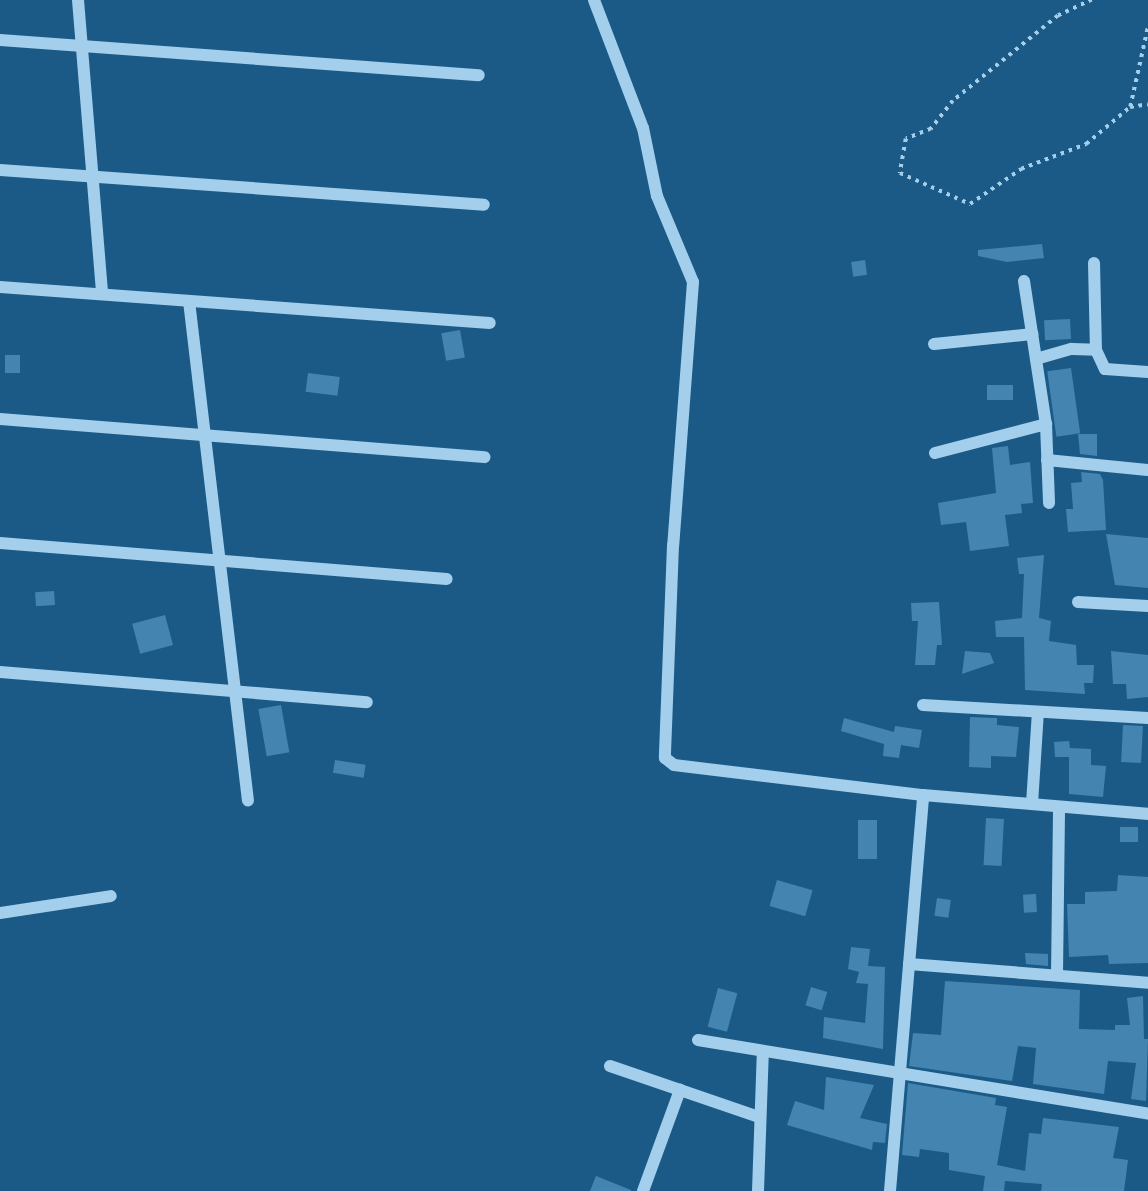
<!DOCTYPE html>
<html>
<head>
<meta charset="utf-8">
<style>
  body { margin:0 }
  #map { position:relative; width:1148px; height:1191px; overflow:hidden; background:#1b5a86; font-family:"IBM Plex Sans",sans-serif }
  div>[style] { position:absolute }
  .building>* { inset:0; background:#4484b0; transform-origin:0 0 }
  .path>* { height:3.5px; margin-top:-1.75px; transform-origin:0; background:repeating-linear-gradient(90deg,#a3cfec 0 3.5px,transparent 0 8.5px) }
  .minor>* { height:12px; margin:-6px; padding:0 6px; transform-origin:6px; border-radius:6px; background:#a3cfec }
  span { translate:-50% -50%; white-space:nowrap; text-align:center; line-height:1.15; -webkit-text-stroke:5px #1b5a86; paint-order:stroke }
</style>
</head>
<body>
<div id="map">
  <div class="building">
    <i style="clip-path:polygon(1042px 244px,1044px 258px,1007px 262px,978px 256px,978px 250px)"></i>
    <i style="left:865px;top:260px;width:15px;height:14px;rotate:82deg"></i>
    <i style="left:1070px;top:319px;width:20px;height:26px;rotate:87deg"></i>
    <i style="left:460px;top:330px;width:28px;height:19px;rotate:80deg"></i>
    <i style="left:5px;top:355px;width:15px;height:18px"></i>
    <i style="left:1071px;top:368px;width:66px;height:24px;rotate:82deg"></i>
    <i style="left:308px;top:373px;width:32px;height:19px;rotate:7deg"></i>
    <i style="left:1013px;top:385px;width:15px;height:26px;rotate:90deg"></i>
    <i style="clip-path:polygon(1078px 434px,1097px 434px,1097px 456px,1080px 454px)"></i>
    <i style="clip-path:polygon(1008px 446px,1010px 465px,1030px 462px,1033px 503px,1021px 504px,1022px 513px,1005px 515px,1009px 546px,970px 551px,966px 522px,941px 525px,938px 503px,996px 493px,992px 448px)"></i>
    <i style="clip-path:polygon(1081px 472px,1100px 474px,1103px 480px,1106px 530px,1068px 532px,1066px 509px,1073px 509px,1071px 483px,1082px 482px)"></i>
    <i style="clip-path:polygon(1106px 534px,1148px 538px,1148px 588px,1115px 585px)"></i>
    <i style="clip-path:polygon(1044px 555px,1039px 618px,1051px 621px,1049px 641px,1076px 645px,1077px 665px,1094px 665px,1093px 683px,1084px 683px,1085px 694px,1025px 690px,1024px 637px,996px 637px,995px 621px,1022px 618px,1024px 574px,1019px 574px,1017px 558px)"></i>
    <i style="left:54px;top:591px;width:14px;height:19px;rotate:86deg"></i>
    <i style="clip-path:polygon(939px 602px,942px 645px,937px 645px,935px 665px,915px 665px,918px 621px,912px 621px,911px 603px)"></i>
    <i style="left:165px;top:615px;width:31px;height:34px;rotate:75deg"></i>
    <i style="clip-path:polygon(965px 651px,990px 653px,994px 663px,962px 674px)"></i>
    <i style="clip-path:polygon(1111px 651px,1148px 655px,1148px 697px,1127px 699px,1126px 684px,1113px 684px)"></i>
    <i style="left:281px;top:705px;width:48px;height:23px;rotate:80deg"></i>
    <i style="clip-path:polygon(970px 717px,997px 718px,997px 725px,1019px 727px,1016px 757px,991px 756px,991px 768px,969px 767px)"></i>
    <i style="clip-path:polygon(844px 718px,894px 732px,895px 726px,922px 730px,919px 748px,901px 745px,899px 758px,883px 756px,884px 744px,841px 731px)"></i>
    <i style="left:1123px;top:725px;width:20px;height:37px;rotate:3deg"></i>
    <i style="clip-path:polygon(1069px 741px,1070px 748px,1091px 749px,1091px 765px,1106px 766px,1103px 797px,1069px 794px,1069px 757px,1055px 757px,1054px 742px)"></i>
    <i style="left:335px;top:760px;width:31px;height:13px;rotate:9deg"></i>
    <i style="left:986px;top:818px;width:18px;height:47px;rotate:3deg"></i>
    <i style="left:858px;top:820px;width:19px;height:39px"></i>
    <i style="left:1120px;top:827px;width:18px;height:15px"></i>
    <i style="clip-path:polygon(1118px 875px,1148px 877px,1148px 963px,1109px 964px,1108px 955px,1069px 957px,1067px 904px,1085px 904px,1085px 892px,1117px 891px)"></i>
    <i style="left:777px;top:880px;width:37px;height:27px;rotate:16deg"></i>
    <i style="left:1036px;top:894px;width:18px;height:13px;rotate:87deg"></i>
    <i style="left:937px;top:898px;width:14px;height:18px;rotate:8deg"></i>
    <i style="clip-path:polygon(851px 947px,870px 949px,868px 966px,885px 967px,883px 1049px,823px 1038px,824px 1017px,865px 1023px,868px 984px,856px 983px,859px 972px,848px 969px)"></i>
    <i style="clip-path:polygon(1025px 953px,1048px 954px,1048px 966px,1026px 964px)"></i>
    <i style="clip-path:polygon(945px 981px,1080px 990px,1079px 1029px,1115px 1030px,1115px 1025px,1130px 1025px,1127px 998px,1143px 996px,1144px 1039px,1148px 1039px,1146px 1101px,1131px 1099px,1136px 1063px,1108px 1061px,1104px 1094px,1033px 1084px,1036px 1048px,1018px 1046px,1012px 1081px,909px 1066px,913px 1033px,941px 1035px)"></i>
    <i style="left:811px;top:987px;width:17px;height:19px;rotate:17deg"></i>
    <i style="left:718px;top:988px;width:20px;height:40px;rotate:15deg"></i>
    <i style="clip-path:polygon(826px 1077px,874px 1085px,860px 1118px,887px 1124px,885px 1143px,873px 1142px,872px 1150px,787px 1125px,795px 1101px,824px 1110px)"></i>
    <i style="clip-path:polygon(908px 1083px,996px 1098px,995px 1105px,1007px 1107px,997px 1165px,1025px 1171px,1029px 1133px,1041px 1134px,1043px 1118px,1119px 1127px,1113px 1158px,1128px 1160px,1124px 1191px,1041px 1191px,1042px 1184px,1005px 1181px,1004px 1191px,983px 1191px,985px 1176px,949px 1170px,949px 1153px,920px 1149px,919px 1157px,902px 1155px)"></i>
    <i style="clip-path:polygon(596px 1176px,631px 1190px,631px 1191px,590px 1191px)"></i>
  </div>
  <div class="path">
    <i style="left:1092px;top:0;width:38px;rotate:155deg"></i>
    <i style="left:1058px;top:16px;width:135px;rotate:141deg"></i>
    <i style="left:953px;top:101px;width:36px;rotate:128deg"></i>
    <i style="left:931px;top:129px;width:27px;rotate:158deg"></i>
    <i style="left:906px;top:139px;width:35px;rotate:100deg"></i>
    <i style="left:900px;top:173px;width:77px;rotate:23.9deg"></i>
    <i style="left:970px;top:204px;width:62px;rotate:-34.5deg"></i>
    <i style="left:1021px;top:169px;width:70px;rotate:-21deg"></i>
    <i style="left:1086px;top:144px;width:57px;rotate:-40.1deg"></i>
    <i style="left:1130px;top:107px;width:18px;rotate:-9deg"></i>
    <i style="left:1130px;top:107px;width:83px;rotate:-77.5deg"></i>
  </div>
  <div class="minor">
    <i style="left:78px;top:0;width:295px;rotate:85.3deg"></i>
    <i style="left:594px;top:0;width:137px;rotate:69.1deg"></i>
    <i style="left:643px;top:128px;width:69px;rotate:78.4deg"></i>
    <i style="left:657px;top:196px;width:93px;rotate:67.3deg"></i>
    <i style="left:693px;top:282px;width:264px;rotate:94.3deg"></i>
    <i style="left:673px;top:545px;width:213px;rotate:92.2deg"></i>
    <i style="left:665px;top:758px;width:11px;rotate:38deg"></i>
    <i style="left:674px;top:765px;width:251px;rotate:6.9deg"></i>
    <i style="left:923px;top:795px;width:226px;rotate:4.8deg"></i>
    <i style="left:0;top:40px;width:480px;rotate:4.2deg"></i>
    <i style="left:0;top:170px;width:485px;rotate:4.1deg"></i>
    <i style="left:1094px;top:263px;width:87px;rotate:88.7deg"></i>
    <i style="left:1024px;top:281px;width:145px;rotate:81.3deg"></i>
    <i style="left:1046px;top:424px;width:79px;rotate:87.8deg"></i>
    <i style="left:0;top:287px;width:491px;rotate:4.2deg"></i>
    <i style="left:189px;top:301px;width:503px;rotate:83.27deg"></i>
    <i style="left:934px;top:344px;width:99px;rotate:-5.8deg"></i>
    <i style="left:1036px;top:359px;width:37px;rotate:-16deg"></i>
    <i style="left:1072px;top:349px;width:24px;rotate:2deg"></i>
    <i style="left:1096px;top:350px;width:21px;rotate:65deg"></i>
    <i style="left:1105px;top:369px;width:43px;rotate:4deg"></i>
    <i style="left:0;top:419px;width:486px;rotate:4.5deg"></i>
    <i style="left:935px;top:453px;width:115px;rotate:-14.6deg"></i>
    <i style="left:1047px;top:460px;width:101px;rotate:5.7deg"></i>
    <i style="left:0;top:543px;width:448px;rotate:4.6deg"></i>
    <i style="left:1078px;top:602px;width:70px;rotate:3.3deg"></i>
    <i style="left:0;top:672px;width:368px;rotate:4.7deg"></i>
    <i style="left:923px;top:705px;width:225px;rotate:3.3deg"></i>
    <i style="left:1032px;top:804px;width:92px;rotate:-86.3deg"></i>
    <i style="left:0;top:913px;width:112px;rotate:-8.7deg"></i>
    <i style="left:909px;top:964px;width:240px;rotate:4.5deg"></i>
    <i style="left:1057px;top:975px;width:168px;rotate:-89.3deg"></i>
    <i style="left:698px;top:1040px;width:456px;rotate:9.3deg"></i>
    <i style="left:610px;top:1066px;width:157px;rotate:18.9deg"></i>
    <i style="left:643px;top:1191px;width:108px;rotate:-69.9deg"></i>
    <i style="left:758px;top:1191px;width:140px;rotate:-88deg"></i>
    <i style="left:890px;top:1191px;width:397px;rotate:-85.2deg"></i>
  </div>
</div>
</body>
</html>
